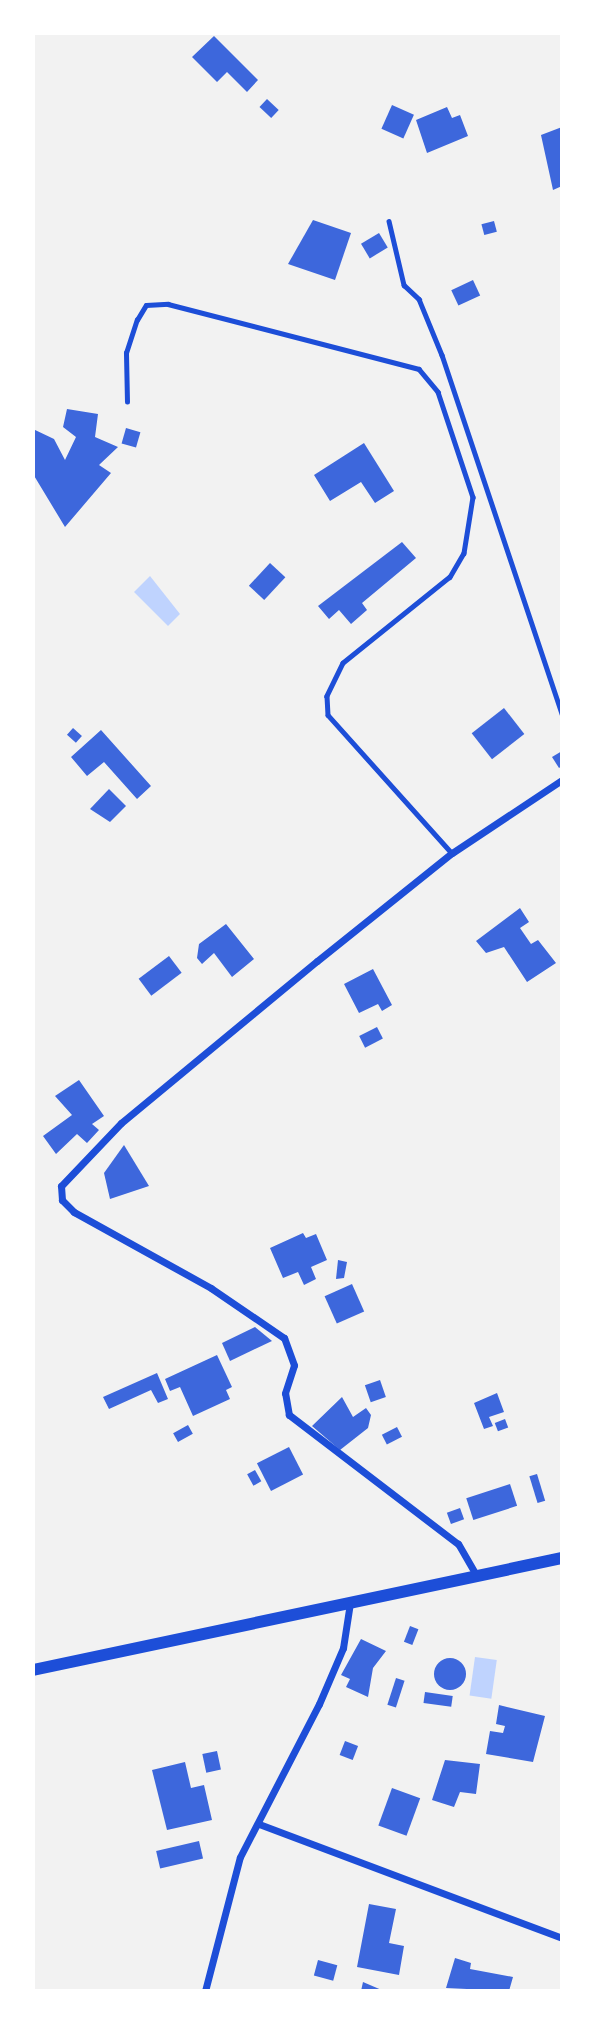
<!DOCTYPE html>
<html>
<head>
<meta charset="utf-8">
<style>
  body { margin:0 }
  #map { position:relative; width:595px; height:2024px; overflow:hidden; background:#f2f2f2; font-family:"Roboto Condensed",sans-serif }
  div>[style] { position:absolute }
  .water>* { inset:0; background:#bfd3fe; transform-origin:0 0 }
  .building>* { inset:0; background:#3d67dc; transform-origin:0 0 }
  .round { border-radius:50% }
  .service>* { height:4.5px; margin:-2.25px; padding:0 2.25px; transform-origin:2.25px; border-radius:2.25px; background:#1d4ed8 }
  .minor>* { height:7px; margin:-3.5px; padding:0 3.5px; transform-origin:3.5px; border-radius:3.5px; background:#1d4ed8 }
  .secondary>* { height:12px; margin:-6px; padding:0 6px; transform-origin:6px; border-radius:6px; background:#1d4ed8 }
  span { translate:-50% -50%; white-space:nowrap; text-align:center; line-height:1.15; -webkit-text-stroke:5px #fff; paint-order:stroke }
  .frame { position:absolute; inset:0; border:35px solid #fff; pointer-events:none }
</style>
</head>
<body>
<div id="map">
  <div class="water">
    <i style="clip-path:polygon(150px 576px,180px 614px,168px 626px,134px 592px)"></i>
    <i style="left:475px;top:1657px;width:22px;height:39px;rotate:8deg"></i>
  </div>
  <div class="building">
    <i style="clip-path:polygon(214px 36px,258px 80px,247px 92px,227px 72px,217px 82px,192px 57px)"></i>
    <i style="left:267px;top:99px;width:16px;height:11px;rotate:43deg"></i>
    <i style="left:392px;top:105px;width:24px;height:26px;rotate:24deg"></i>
    <i style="clip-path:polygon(447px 107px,452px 118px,460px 115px,468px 136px,427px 153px,416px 120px)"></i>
    <i style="clip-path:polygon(562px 127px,562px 186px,553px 190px,541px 135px)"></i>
    <i style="clip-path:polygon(313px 220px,351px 233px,335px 280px,288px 264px)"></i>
    <i style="left:494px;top:221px;width:11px;height:13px;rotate:75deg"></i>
    <i style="left:379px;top:233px;width:17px;height:21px;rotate:59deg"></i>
    <i style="left:473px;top:280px;width:17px;height:24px;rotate:65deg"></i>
    <i style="clip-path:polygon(67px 409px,98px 414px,95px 437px,118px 447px,99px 465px,111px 473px,65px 527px,33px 474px,33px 429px,54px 439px,65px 460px,76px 437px,63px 427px)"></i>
    <i style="left:126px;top:428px;width:15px;height:16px;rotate:16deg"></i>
    <i style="clip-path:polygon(364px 443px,394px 491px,375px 503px,361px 482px,330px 501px,314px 475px)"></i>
    <i style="clip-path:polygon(402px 542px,416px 558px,362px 603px,367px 610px,351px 624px,339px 610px,329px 619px,318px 606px)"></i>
    <i style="left:270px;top:563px;width:21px;height:31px;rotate:43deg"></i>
    <i style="left:504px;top:708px;width:33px;height:41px;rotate:52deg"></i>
    <i style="left:73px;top:728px;width:12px;height:9px;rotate:42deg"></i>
    <i style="clip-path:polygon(101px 730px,151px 786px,137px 799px,104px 762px,87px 776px,71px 757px)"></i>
    <i style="clip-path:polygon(562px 751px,562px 766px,559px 768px,552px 757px)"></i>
    <i style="clip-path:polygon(109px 789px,126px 806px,110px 822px,90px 809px)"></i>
    <i style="clip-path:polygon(520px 908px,529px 922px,520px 928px,531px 944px,538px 940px,556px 963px,527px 982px,504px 947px,486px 953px,476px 941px)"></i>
    <i style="clip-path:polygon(226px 924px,254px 959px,232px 977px,214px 953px,202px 964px,197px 958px,199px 944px)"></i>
    <i style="left:169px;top:956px;width:21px;height:38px;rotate:53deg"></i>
    <i style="clip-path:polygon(373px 969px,392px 1005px,382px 1011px,378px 1004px,359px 1013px,344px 984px)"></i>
    <i style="left:377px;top:1027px;width:13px;height:20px;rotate:63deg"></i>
    <i style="clip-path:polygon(79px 1080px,104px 1116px,92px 1124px,99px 1130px,87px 1143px,77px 1134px,56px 1154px,43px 1136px,72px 1115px,55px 1096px)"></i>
    <i style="clip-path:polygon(124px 1145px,149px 1186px,110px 1199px,104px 1173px)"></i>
    <i style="clip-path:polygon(303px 1233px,306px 1238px,316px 1234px,327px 1260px,311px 1267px,316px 1279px,304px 1285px,298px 1272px,283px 1278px,270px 1248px)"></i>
    <i style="clip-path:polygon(338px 1260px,347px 1262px,344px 1278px,336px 1279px)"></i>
    <i style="left:352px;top:1284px;width:30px;height:30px;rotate:66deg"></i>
    <i style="clip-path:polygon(255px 1327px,272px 1341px,230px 1361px,222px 1343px)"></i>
    <i style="clip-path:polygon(217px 1355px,232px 1387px,226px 1390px,230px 1399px,193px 1416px,180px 1387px,170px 1391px,165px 1379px)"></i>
    <i style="clip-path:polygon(157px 1373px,168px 1399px,158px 1403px,151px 1390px,109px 1409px,103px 1397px)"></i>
    <i style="left:380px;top:1380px;width:18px;height:16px;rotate:71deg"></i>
    <i style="clip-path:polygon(497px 1393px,504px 1412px,489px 1417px,493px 1426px,484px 1429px,474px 1403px)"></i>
    <i style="clip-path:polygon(342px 1397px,353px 1417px,366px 1408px,371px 1415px,368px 1428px,340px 1450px,312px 1426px)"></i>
    <i style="left:505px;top:1419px;width:9px;height:11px;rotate:69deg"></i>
    <i style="left:188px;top:1425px;width:10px;height:17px;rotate:61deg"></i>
    <i style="left:397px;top:1427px;width:11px;height:17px;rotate:63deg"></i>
    <i style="left:289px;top:1447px;width:31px;height:36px;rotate:63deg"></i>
    <i style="left:255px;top:1470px;width:13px;height:9px;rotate:61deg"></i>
    <i style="left:537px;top:1474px;width:28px;height:8px;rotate:73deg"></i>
    <i style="left:510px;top:1484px;width:23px;height:46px;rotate:72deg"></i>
    <i style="left:460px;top:1508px;width:12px;height:14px;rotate:70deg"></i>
    <i style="left:410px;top:1626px;width:9px;height:17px;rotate:21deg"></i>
    <i style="clip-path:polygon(361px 1639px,386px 1651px,373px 1668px,368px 1697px,346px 1687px,350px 1679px,341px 1675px)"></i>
    <i class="round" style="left:434px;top:1658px;width:32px;height:32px"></i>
    <i style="left:396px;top:1678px;width:9px;height:28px;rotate:18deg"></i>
    <i style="left:425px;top:1692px;width:28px;height:11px;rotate:8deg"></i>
    <i style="clip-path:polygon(499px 1705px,545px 1716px,533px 1762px,486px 1754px,490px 1731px,503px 1733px,505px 1726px,496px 1724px)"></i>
    <i style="left:345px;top:1741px;width:14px;height:15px;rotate:21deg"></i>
    <i style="left:217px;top:1751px;width:19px;height:15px;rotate:78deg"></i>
    <i style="clip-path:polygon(445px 1760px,480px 1764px,476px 1794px,460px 1792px,454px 1807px,432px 1800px)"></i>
    <i style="clip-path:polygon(185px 1762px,191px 1788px,204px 1785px,212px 1820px,167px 1830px,152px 1770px)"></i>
    <i style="left:392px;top:1788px;width:30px;height:40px;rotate:20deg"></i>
    <i style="left:199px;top:1841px;width:18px;height:44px;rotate:77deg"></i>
    <i style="clip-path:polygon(369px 1904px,396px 1909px,389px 1943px,404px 1946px,399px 1975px,357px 1967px)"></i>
    <i style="clip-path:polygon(455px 1958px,471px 1963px,470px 1969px,513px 1977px,509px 1991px,446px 1988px)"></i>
    <i style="left:318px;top:1960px;width:20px;height:16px;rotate:15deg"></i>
    <i style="clip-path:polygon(363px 1982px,384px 1991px,361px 1991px)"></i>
  </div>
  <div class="service">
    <i style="left:389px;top:221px;width:66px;rotate:76.8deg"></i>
    <i style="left:404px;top:285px;width:21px;rotate:43deg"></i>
    <i style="left:419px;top:299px;width:61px;rotate:67.7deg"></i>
    <i style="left:442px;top:355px;width:379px;rotate:71.5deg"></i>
    <i style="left:127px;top:402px;width:49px;rotate:-91.2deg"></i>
    <i style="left:126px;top:353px;width:35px;rotate:-72deg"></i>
    <i style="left:137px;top:320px;width:17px;rotate:-59deg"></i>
    <i style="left:146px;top:305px;width:22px;rotate:-3deg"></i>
    <i style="left:168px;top:304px;width:259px;rotate:14.5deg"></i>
    <i style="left:419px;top:369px;width:30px;rotate:50deg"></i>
    <i style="left:438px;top:392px;width:111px;rotate:71.6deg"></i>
    <i style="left:473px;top:497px;width:57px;rotate:99.1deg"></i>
    <i style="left:464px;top:553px;width:28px;rotate:120deg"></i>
    <i style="left:450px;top:577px;width:137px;rotate:141.2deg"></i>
    <i style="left:343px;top:663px;width:37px;rotate:116deg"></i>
    <i style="left:327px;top:696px;width:19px;rotate:87deg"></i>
    <i style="left:328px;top:715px;width:186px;rotate:48.1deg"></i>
  </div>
  <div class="minor">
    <i style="left:475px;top:1573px;width:34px;rotate:-120deg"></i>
    <i style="left:458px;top:1544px;width:213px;rotate:-142.6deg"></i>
    <i style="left:289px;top:1415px;width:22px;rotate:-100deg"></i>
    <i style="left:285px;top:1393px;width:29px;rotate:-72deg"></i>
    <i style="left:294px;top:1365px;width:29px;rotate:-110deg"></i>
    <i style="left:284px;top:1338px;width:88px;rotate:-145.6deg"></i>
    <i style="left:211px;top:1288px;width:157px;rotate:-151deg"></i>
    <i style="left:74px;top:1212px;width:17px;rotate:-135deg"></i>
    <i style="left:62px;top:1200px;width:14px;rotate:-94deg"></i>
    <i style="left:61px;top:1186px;width:87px;rotate:-46.4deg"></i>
    <i style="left:121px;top:1123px;width:254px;rotate:-39.6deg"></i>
    <i style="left:317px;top:961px;width:173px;rotate:-38.7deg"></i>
    <i style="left:452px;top:853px;width:132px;rotate:-33.6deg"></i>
    <i style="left:259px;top:1824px;width:324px;rotate:20.6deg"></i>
    <i style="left:205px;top:1991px;width:138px;rotate:-75.4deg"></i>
    <i style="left:240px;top:1857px;width:172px;rotate:-62.7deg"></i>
    <i style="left:319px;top:1704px;width:61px;rotate:-66.8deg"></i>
    <i style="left:343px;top:1648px;width:46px;rotate:-81.2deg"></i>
  </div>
  <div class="secondary">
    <i style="left:33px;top:1670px;width:541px;rotate:-11.95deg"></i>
  </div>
  <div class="frame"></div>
</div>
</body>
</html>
